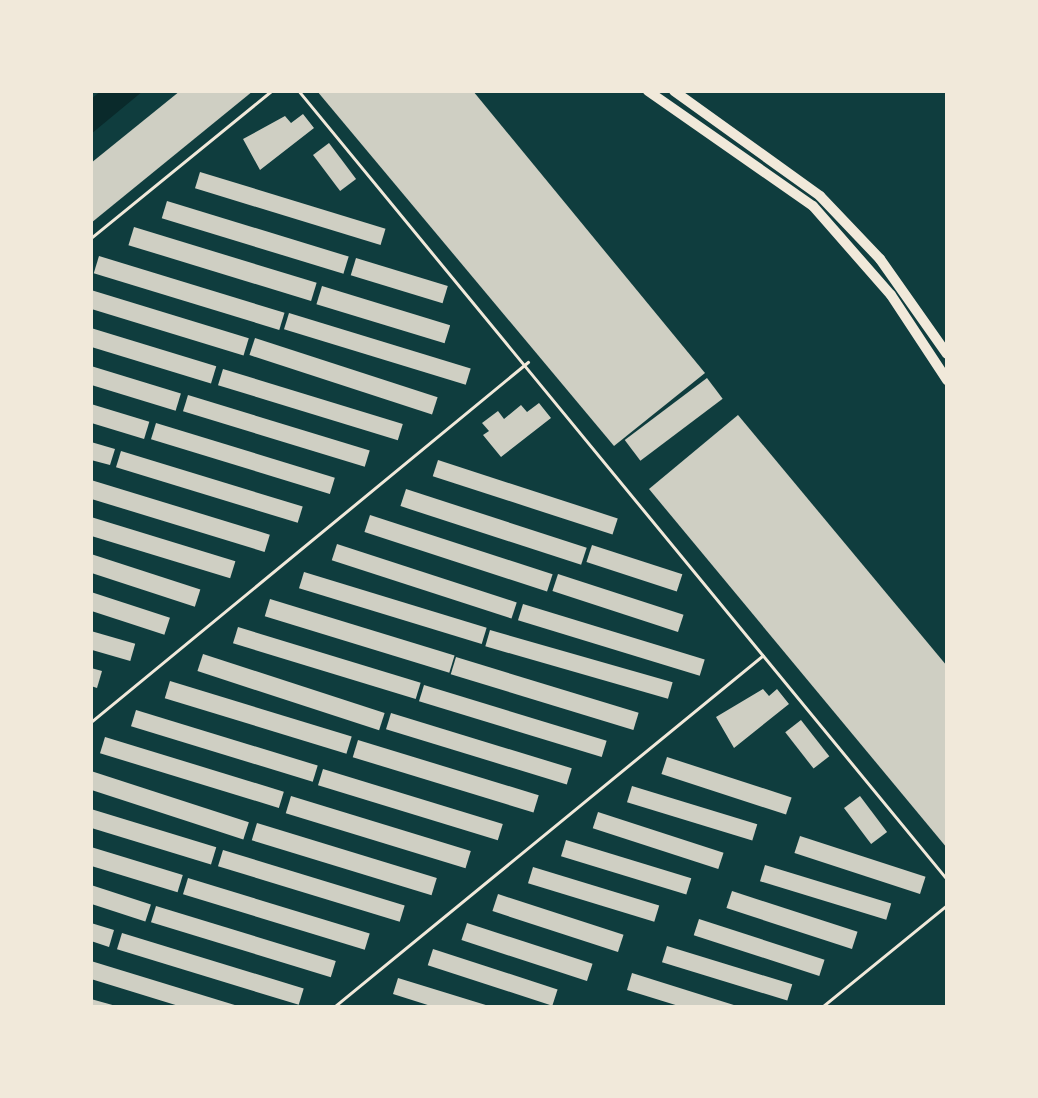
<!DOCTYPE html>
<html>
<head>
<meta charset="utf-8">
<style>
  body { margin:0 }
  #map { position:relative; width:1038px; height:1098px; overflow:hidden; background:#0f3d3e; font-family:"Work Sans",sans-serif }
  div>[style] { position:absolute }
  .water>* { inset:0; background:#0a2a2b }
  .building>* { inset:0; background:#cfcfc3; transform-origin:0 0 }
  .service>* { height:2.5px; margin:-1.25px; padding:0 1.25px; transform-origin:1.25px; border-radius:1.25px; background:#f1e9da }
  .motorway>* { height:10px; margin:-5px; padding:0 5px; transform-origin:5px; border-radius:5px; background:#f1e9da }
  span { translate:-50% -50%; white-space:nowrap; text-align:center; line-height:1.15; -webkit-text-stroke:5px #f1e9da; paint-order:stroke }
  .frame { position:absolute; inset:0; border:93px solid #f1e9da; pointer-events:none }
</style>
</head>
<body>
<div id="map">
  <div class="water">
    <i style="clip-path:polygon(101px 91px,143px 91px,91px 134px,91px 99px)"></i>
  </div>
  <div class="building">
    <i style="clip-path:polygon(180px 91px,253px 91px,91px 223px,91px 163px)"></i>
    <i style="clip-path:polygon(317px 91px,473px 91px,705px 373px,614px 446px)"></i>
    <i style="clip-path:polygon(303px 114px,314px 128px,260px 170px,243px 139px,285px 116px,291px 123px)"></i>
    <i style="left:329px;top:143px;width:45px;height:20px;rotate:53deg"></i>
    <i style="left:200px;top:172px;width:194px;height:17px;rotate:17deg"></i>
    <i style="left:167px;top:201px;width:190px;height:18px;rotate:17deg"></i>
    <i style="left:134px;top:227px;width:191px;height:19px;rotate:17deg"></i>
    <i style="left:99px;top:256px;width:194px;height:18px;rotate:17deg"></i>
    <i style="left:356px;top:258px;width:96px;height:18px;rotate:17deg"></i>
    <i style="left:322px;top:286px;width:134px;height:19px;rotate:17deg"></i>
    <i style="left:91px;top:290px;width:165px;height:18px;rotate:17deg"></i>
    <i style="left:289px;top:313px;width:190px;height:17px;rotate:17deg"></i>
    <i style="left:91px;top:328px;width:131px;height:18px;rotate:17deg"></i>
    <i style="left:255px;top:338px;width:192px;height:18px;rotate:18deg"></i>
    <i style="left:91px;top:366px;width:94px;height:18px;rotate:17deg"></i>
    <i style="left:223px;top:369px;width:188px;height:17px;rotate:17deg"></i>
    <i style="left:707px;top:378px;width:26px;height:103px;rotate:53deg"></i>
    <i style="left:188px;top:395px;width:190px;height:17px;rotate:17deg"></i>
    <i style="clip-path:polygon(539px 403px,551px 418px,501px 457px,483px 435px,489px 431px,482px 423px,498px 411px,504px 419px,521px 405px,527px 412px)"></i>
    <i style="left:91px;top:404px;width:61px;height:18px;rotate:17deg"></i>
    <i style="clip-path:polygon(738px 415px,947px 666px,947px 848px,649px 489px)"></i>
    <i style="left:156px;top:423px;width:187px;height:17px;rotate:17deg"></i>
    <i style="clip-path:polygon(91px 442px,115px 449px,110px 465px,91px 460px)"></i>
    <i style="left:121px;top:451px;width:190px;height:17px;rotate:17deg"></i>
    <i style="left:438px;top:460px;width:189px;height:17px;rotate:18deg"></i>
    <i style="left:91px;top:480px;width:187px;height:18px;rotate:17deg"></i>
    <i style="left:406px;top:489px;width:190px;height:18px;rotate:18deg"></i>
    <i style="left:370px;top:515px;width:192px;height:18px;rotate:18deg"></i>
    <i style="left:91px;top:517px;width:151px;height:18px;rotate:17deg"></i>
    <i style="left:337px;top:544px;width:189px;height:17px;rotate:18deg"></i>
    <i style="left:592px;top:545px;width:95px;height:18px;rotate:18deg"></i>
    <i style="left:91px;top:554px;width:115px;height:18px;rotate:18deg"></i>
    <i style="left:304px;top:572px;width:191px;height:17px;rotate:17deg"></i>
    <i style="left:558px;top:574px;width:132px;height:18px;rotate:18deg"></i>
    <i style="left:91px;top:592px;width:83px;height:18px;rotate:18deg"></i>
    <i style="left:270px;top:599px;width:193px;height:18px;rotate:17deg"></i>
    <i style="left:523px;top:604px;width:190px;height:17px;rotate:17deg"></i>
    <i style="left:238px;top:627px;width:191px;height:17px;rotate:17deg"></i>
    <i style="left:490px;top:630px;width:190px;height:17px;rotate:16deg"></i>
    <i style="left:91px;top:631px;width:46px;height:18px;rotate:16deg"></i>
    <i style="left:203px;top:654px;width:191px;height:18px;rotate:18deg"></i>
    <i style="left:456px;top:657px;width:191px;height:18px;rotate:17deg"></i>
    <i style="clip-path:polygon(91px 668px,102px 671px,97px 688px,91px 686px)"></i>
    <i style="left:170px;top:681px;width:190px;height:18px;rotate:17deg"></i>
    <i style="left:424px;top:685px;width:191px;height:17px;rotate:17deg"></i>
    <i style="clip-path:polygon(763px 689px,769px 696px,777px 689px,789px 704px,734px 748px,716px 717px)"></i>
    <i style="left:136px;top:710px;width:190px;height:17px;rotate:17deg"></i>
    <i style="left:391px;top:713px;width:189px;height:17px;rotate:17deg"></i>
    <i style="left:801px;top:720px;width:46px;height:20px;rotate:52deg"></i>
    <i style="left:105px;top:737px;width:187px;height:17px;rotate:17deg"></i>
    <i style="left:358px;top:740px;width:189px;height:18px;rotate:17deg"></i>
    <i style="left:667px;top:757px;width:131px;height:18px;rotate:18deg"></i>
    <i style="left:323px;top:769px;width:188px;height:17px;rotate:17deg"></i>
    <i style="left:91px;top:771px;width:166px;height:18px;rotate:18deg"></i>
    <i style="left:632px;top:786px;width:131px;height:17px;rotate:17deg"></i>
    <i style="left:291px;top:796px;width:188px;height:18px;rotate:17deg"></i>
    <i style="left:860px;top:796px;width:45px;height:20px;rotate:53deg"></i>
    <i style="left:91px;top:809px;width:131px;height:18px;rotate:17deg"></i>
    <i style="left:598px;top:812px;width:132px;height:17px;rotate:18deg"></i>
    <i style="left:257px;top:823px;width:188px;height:18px;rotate:17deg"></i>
    <i style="left:800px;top:836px;width:132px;height:18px;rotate:18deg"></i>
    <i style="left:566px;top:840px;width:131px;height:17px;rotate:17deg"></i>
    <i style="left:91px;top:847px;width:96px;height:18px;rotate:17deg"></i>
    <i style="left:223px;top:850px;width:190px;height:17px;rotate:17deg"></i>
    <i style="left:765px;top:865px;width:132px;height:17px;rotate:17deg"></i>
    <i style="left:533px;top:867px;width:132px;height:17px;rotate:17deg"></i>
    <i style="left:188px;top:878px;width:190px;height:17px;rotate:17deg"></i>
    <i style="left:91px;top:885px;width:63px;height:18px;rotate:18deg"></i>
    <i style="left:732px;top:891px;width:132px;height:18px;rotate:18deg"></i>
    <i style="left:498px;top:894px;width:132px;height:18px;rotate:18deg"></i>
    <i style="left:156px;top:906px;width:188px;height:17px;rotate:17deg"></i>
    <i style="left:699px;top:919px;width:132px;height:17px;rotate:18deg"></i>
    <i style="clip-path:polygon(91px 923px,114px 930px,109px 947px,91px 941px)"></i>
    <i style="left:467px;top:923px;width:132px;height:18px;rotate:18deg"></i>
    <i style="left:122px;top:933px;width:190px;height:17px;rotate:17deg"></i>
    <i style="left:667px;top:946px;width:131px;height:17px;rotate:17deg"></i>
    <i style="left:433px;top:949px;width:131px;height:17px;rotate:18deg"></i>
    <i style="clip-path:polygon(91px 961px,238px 1006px,238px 1007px,182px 1007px,91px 979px)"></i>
    <i style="clip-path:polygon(632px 973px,737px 1006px,737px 1007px,682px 1007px,627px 990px)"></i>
    <i style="clip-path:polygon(398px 978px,489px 1006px,489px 1007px,434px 1007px,393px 994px)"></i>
    <i style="clip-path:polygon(91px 999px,116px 1006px,116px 1007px,91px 1007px)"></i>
  </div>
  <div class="service">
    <i style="left:299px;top:91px;width:1020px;rotate:50.57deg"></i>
    <i style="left:91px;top:238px;width:232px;rotate:-39.2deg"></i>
    <i style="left:91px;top:722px;width:566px;rotate:-39.48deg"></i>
    <i style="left:334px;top:1007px;width:554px;rotate:-39.35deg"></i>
    <i style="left:822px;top:1007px;width:161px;rotate:-39.2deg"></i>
  </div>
  <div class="motorway">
    <i style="left:648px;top:91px;width:201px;rotate:34.9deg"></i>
    <i style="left:813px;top:206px;width:118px;rotate:48.8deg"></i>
    <i style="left:891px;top:295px;width:102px;rotate:56.6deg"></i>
    <i style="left:674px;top:91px;width:180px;rotate:35.7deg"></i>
    <i style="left:820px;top:196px;width:87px;rotate:46.4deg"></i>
    <i style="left:880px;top:259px;width:116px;rotate:54.8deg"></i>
  </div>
  <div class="frame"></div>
</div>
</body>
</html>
